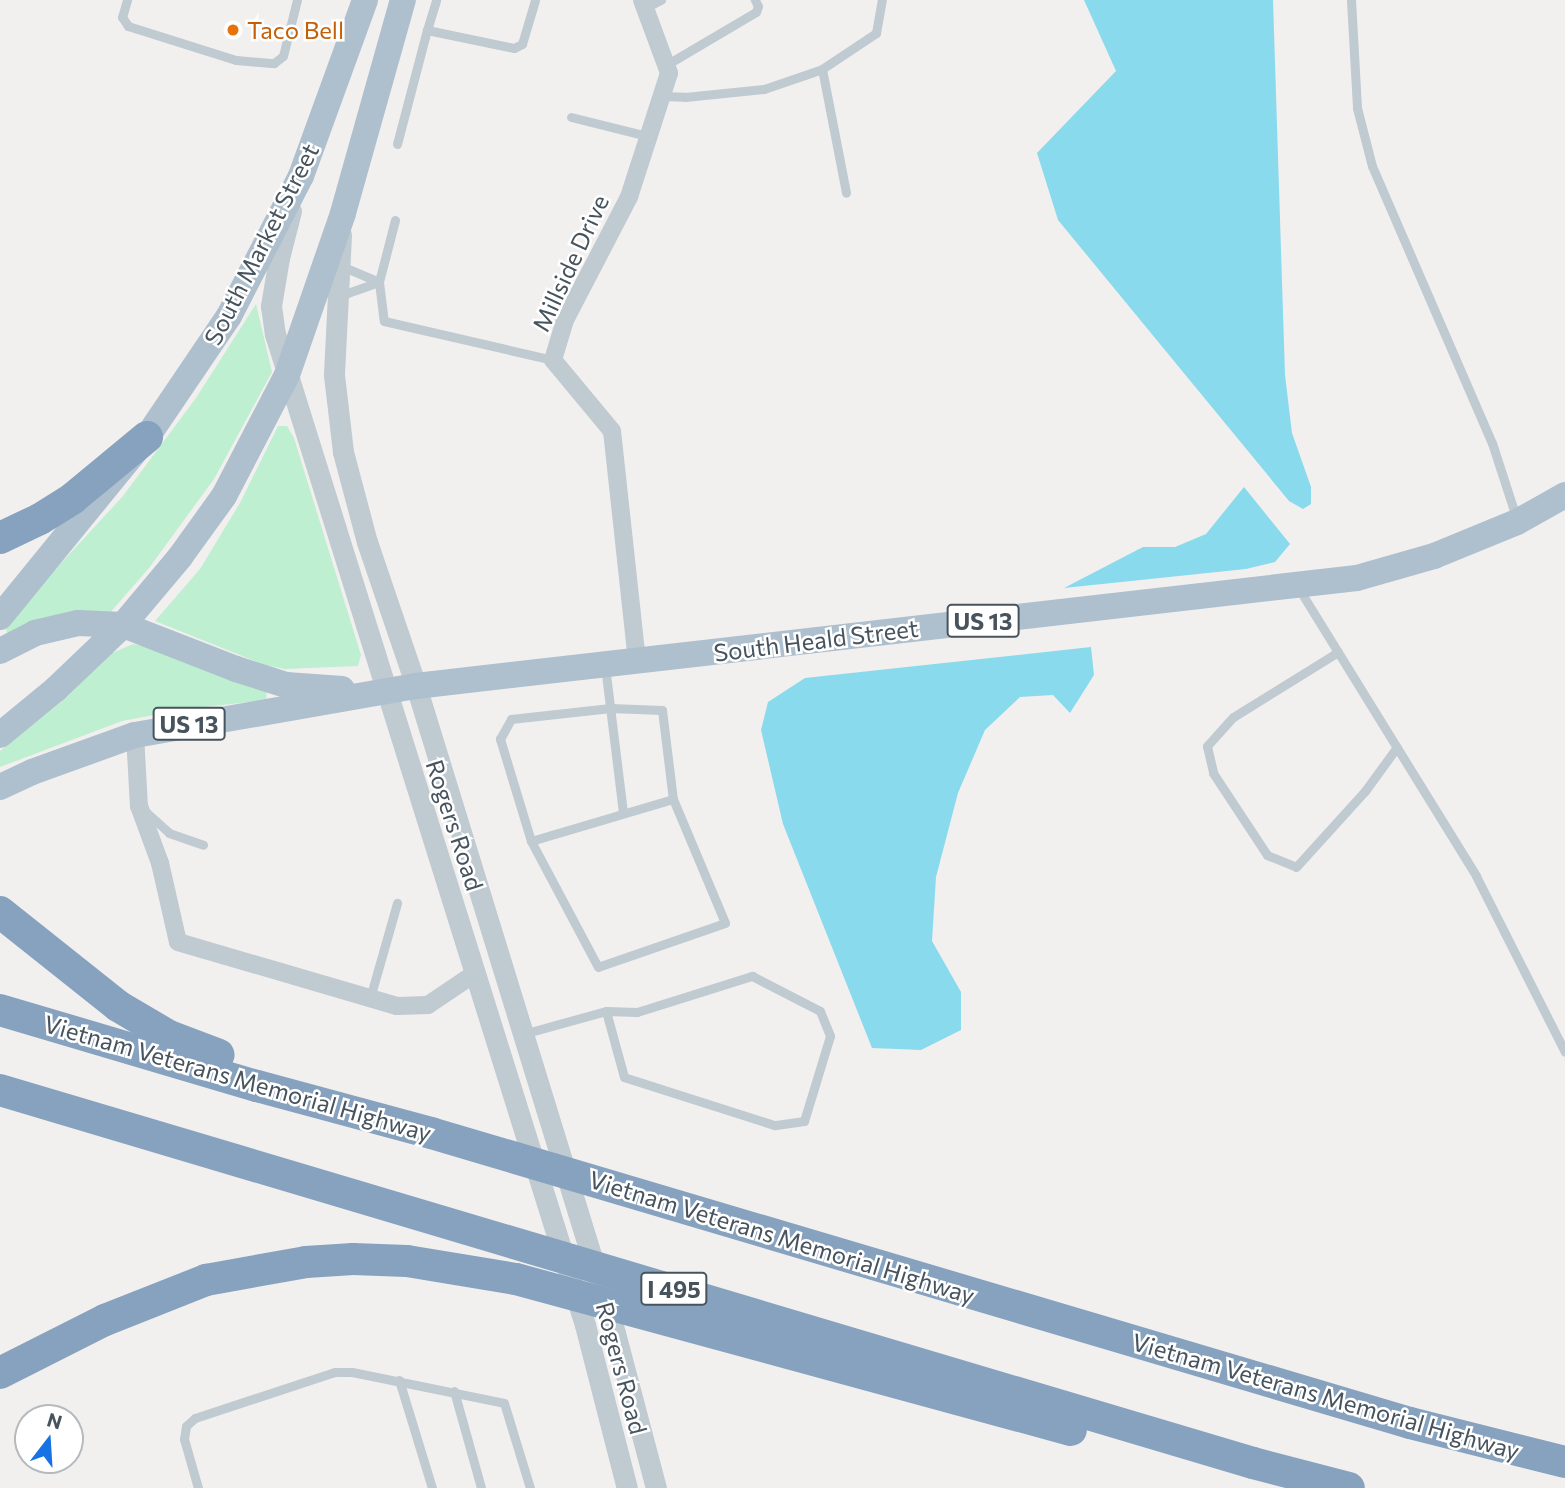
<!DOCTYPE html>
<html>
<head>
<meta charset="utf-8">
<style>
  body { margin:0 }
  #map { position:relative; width:1565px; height:1488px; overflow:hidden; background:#f2efef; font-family:Commissioner,sans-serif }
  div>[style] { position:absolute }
  .green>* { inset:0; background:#bdefd0 }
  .water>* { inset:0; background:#8adaed }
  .service>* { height:9px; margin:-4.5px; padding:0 4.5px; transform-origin:4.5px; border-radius:4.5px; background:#bfcad1 }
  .minor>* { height:18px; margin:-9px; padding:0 9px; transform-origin:9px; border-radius:9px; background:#bfcad1 }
  .tertiary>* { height:21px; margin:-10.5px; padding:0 10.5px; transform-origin:10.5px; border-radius:10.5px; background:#bfcad1 }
  .primary>* { height:26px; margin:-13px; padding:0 13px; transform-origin:13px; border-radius:13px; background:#aebfce }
  .motorway>* { height:32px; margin:-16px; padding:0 16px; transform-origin:16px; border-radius:16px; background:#86a2be }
  .dots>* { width:19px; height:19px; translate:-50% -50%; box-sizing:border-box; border:4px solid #fff; border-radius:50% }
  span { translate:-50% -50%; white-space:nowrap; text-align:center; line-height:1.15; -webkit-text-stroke:5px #fff; paint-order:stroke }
  .shield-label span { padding:2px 5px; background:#fff; border:2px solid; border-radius:5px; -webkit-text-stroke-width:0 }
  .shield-label { font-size:23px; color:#47535d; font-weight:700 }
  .food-label { font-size:24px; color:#c56008 }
  .left { translate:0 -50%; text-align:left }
  .street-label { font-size:24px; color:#47535d }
  .north { position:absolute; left:14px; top:1404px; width:70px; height:70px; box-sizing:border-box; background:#fff; border:2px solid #b5babe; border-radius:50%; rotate:17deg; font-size:19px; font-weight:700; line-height:28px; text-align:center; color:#47535d }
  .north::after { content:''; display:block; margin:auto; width:24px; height:32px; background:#1773e3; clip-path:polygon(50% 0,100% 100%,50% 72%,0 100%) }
</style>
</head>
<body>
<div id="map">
  <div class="green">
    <i style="clip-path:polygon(256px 304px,272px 372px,214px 479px,149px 568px,109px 614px,7px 633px,5px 624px,123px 496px,196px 398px)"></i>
    <i style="clip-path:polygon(278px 426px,287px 426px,294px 438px,361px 655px,358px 666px,285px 669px,265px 665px,155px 621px,200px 569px,240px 503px)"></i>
    <i style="clip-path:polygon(133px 644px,159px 649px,267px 689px,266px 700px,186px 709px,122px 721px,0 767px,0 751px,67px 697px,112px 653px)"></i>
  </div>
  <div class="water">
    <i style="clip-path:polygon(1084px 0,1273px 0,1285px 375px,1292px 433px,1311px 487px,1311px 504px,1303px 509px,1289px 501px,1058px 220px,1037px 153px,1116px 71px)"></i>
    <i style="clip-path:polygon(1244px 487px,1290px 544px,1275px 562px,1246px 569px,1064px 588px,1143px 547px,1175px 547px,1206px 534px)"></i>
    <i style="clip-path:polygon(1091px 647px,1094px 675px,1070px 713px,1053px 695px,1020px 697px,985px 730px,958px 793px,936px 877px,932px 941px,961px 992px,961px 1030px,921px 1050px,872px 1048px,783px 824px,761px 730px,768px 702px,805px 678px)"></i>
  </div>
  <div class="service">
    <i style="left:127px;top:0;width:18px;rotate:106deg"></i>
    <i style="left:122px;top:17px;width:11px;rotate:56deg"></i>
    <i style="left:128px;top:26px;width:113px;rotate:17.5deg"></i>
    <i style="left:236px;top:60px;width:38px;rotate:5deg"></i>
    <i style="left:274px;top:63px;width:11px;rotate:-38deg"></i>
    <i style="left:283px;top:56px;width:58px;rotate:-76deg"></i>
    <i style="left:1351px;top:0;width:108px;rotate:86.8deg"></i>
    <i style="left:1357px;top:108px;width:60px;rotate:75.5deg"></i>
    <i style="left:1372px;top:166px;width:302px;rotate:66.6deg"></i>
    <i style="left:1492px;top:443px;width:81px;rotate:72deg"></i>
    <i style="left:645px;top:8px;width:18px;rotate:-27deg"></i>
    <i style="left:427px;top:30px;width:31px;rotate:-73deg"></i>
    <i style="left:666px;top:65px;width:104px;rotate:-30.5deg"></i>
    <i style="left:756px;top:12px;width:6px;rotate:-72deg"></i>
    <i style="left:758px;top:6px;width:7px;rotate:-117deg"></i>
    <i style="left:822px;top:69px;width:126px;rotate:79deg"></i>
    <i style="left:661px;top:96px;width:24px;rotate:2deg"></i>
    <i style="left:685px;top:97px;width:79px;rotate:-5.8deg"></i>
    <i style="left:764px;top:89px;width:61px;rotate:-19deg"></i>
    <i style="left:822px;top:69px;width:65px;rotate:-33.7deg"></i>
    <i style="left:876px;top:33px;width:34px;rotate:-80deg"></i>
    <i style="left:571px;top:117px;width:78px;rotate:14deg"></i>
    <i style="left:397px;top:144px;width:118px;rotate:-75.3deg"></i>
    <i style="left:427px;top:30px;width:89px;rotate:11.7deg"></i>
    <i style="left:514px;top:48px;width:9px;rotate:-27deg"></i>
    <i style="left:522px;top:44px;width:46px;rotate:-73.5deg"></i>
    <i style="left:395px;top:220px;width:64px;rotate:104.5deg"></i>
    <i style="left:379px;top:282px;width:39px;rotate:83deg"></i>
    <i style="left:384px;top:321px;width:173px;rotate:13deg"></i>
    <i style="left:339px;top:296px;width:42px;rotate:-19.3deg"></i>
    <i style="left:379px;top:282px;width:43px;rotate:-157deg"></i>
    <i style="left:1299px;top:589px;width:337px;rotate:58.3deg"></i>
    <i style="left:1476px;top:876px;width:197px;rotate:63.2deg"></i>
    <i style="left:1338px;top:652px;width:123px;rotate:148.2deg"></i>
    <i style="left:1233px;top:717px;width:39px;rotate:132deg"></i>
    <i style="left:1207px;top:746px;width:28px;rotate:77deg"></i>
    <i style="left:1213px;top:773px;width:98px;rotate:56.6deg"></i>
    <i style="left:1267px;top:855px;width:31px;rotate:22deg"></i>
    <i style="left:1296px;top:867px;width:103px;rotate:-47.8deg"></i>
    <i style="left:1365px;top:791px;width:54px;rotate:-54deg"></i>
    <i style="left:605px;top:666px;width:148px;rotate:83deg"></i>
    <i style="left:146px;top:812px;width:31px;rotate:42deg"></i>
    <i style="left:169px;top:833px;width:36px;rotate:19deg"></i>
    <i style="left:531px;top:841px;width:148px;rotate:-16.5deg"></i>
    <i style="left:673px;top:799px;width:134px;rotate:67.2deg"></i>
    <i style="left:725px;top:923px;width:134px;rotate:160.9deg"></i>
    <i style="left:598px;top:967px;width:143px;rotate:-118deg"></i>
    <i style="left:531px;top:841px;width:107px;rotate:-106.9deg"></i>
    <i style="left:500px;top:739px;width:23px;rotate:-61deg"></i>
    <i style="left:511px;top:719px;width:100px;rotate:-6.3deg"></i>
    <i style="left:610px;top:708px;width:52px;rotate:2.2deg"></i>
    <i style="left:662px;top:710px;width:90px;rotate:83deg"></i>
    <i style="left:370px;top:998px;width:99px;rotate:-74.1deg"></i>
    <i style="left:523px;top:1034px;width:86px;rotate:-15.5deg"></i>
    <i style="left:606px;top:1011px;width:31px;rotate:2deg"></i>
    <i style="left:637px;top:1012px;width:121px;rotate:-17.4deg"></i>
    <i style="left:752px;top:976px;width:76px;rotate:27.2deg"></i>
    <i style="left:820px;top:1011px;width:27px;rotate:68deg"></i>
    <i style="left:830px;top:1036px;width:89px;rotate:107deg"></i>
    <i style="left:804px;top:1121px;width:30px;rotate:172deg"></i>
    <i style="left:774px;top:1125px;width:157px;rotate:-162.3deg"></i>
    <i style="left:624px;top:1077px;width:68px;rotate:-105.3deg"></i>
    <i style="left:399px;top:1380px;width:113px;rotate:73deg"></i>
    <i style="left:454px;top:1391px;width:101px;rotate:74.4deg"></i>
    <i style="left:198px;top:1488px;width:51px;rotate:-105.9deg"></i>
    <i style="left:184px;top:1439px;width:13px;rotate:-81deg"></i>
    <i style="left:186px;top:1426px;width:12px;rotate:-42deg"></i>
    <i style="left:195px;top:1418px;width:147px;rotate:-18.2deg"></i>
    <i style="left:335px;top:1372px;width:17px"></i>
    <i style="left:352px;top:1372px;width:155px;rotate:11.5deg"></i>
    <i style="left:504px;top:1403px;width:89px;rotate:73deg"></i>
  </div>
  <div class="minor">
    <i style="left:637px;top:661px;width:231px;rotate:-96.2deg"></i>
    <i style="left:612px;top:431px;width:92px;rotate:-129.7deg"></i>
    <i style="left:553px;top:360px;width:42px;rotate:-73.3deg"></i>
    <i style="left:565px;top:320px;width:139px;rotate:-62.5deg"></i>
    <i style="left:629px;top:197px;width:130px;rotate:-72.1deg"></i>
    <i style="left:669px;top:73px;width:78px;rotate:-110.3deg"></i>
    <i style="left:135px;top:735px;width:71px;rotate:86.8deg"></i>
    <i style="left:139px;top:806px;width:61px;rotate:69.8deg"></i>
    <i style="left:160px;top:863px;width:81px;rotate:77.2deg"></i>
    <i style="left:178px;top:942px;width:228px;rotate:16.3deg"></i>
    <i style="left:397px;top:1006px;width:31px;rotate:-2deg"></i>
    <i style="left:428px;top:1005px;width:55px;rotate:-34deg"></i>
  </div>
  <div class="tertiary">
    <i style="left:291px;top:211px;width:49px;rotate:104.3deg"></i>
    <i style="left:279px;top:258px;width:49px;rotate:99.5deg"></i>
    <i style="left:271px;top:306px;width:28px;rotate:82deg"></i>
    <i style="left:275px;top:334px;width:1038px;rotate:72.63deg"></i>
    <i style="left:585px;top:1325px;width:168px;rotate:75.6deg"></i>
    <i style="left:341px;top:235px;width:140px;rotate:92.9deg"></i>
    <i style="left:334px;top:375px;width:78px;rotate:83.3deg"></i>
    <i style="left:343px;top:452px;width:93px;rotate:75.1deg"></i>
    <i style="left:367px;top:542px;width:152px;rotate:71.2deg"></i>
    <i style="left:416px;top:686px;width:677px;rotate:72.9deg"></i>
    <i style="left:615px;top:1333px;width:160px;rotate:75.2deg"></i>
  </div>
  <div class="primary">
    <i style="left:0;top:617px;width:232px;rotate:-50.8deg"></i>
    <i style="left:147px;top:437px;width:146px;rotate:-55.9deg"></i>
    <i style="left:229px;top:316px;width:157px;rotate:-62.8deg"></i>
    <i style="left:301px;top:176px;width:187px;rotate:-70deg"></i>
    <i style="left:0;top:651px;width:39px;rotate:-27deg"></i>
    <i style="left:35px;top:633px;width:44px;rotate:-13.1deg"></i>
    <i style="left:78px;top:623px;width:45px;rotate:2.5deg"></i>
    <i style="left:123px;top:625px;width:121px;rotate:21.3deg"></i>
    <i style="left:236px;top:669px;width:52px;rotate:17.7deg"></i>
    <i style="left:286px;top:685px;width:56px;rotate:4.1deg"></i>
    <i style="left:0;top:735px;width:72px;rotate:-39.4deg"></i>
    <i style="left:56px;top:689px;width:93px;rotate:-43.7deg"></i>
    <i style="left:123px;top:625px;width:89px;rotate:-50deg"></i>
    <i style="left:180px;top:557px;width:75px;rotate:-54.2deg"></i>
    <i style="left:224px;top:496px;width:136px;rotate:-62.5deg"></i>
    <i style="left:287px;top:375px;width:171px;rotate:-70.9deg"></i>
    <i style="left:343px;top:213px;width:221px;rotate:-74.3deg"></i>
    <i style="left:0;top:787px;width:35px;rotate:-25deg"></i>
    <i style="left:32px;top:772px;width:109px;rotate:-19.8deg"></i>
    <i style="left:135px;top:735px;width:285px;rotate:-9.9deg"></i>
    <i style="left:416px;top:686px;width:947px;rotate:-6.55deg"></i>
    <i style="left:1357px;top:578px;width:80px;rotate:-15.9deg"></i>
    <i style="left:1434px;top:556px;width:90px;rotate:-22.3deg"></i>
    <i style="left:1517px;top:522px;width:55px;rotate:-29.4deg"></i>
  </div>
  <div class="motorway">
    <i style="left:0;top:538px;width:44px;rotate:-25.4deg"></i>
    <i style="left:40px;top:519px;width:39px;rotate:-32deg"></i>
    <i style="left:73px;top:498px;width:96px;rotate:-39.5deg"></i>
    <i style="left:0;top:912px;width:151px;rotate:38.5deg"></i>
    <i style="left:118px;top:1006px;width:59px;rotate:30.5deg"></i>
    <i style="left:169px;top:1036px;width:53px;rotate:20.8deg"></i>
    <i style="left:0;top:1010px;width:268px;rotate:16.5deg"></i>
    <i style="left:257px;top:1086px;width:180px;rotate:15.1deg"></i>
    <i style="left:431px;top:1133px;width:1021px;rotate:16.5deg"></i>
    <i style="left:1410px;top:1423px;width:160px;rotate:14.1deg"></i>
    <i style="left:0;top:1090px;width:1307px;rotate:16.58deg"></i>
    <i style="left:1253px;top:1463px;width:99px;rotate:14.6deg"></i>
    <i style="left:0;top:1373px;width:118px;rotate:-26.8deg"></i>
    <i style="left:105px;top:1320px;width:109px;rotate:-21.6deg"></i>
    <i style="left:206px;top:1280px;width:102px;rotate:-10.2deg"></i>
    <i style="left:306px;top:1262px;width:47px;rotate:-3.7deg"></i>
    <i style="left:353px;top:1259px;width:54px;rotate:2.1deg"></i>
    <i style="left:407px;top:1261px;width:110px;rotate:9.4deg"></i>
    <i style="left:516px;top:1279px;width:575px;rotate:15.22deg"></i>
  </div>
  <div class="dots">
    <i style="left:233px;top:30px;background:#e8710a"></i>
  </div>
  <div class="shield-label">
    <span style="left:983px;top:621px">US 13</span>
    <span style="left:189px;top:724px">US 13</span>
    <span style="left:674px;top:1289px">I 495</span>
  </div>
  <div class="food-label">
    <span class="left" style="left:247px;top:30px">Taco Bell</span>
  </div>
  <div class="street-label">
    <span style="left:261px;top:244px;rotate:-63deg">South Market Street</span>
    <span style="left:570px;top:263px;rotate:-65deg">Millside Drive</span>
    <span style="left:816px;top:640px;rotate:-7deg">South Heald Street</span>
    <span style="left:455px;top:825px;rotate:72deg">Rogers Road</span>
    <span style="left:238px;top:1078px;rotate:16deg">Vietnam Veterans Memorial Highway</span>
    <span style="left:782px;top:1237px;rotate:17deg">Vietnam Veterans Memorial Highway</span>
    <span style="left:622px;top:1368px;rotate:75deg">Rogers Road</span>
    <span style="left:1326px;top:1396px;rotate:16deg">Vietnam Veterans Memorial Highway</span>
  </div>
  <div class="north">N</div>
</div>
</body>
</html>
